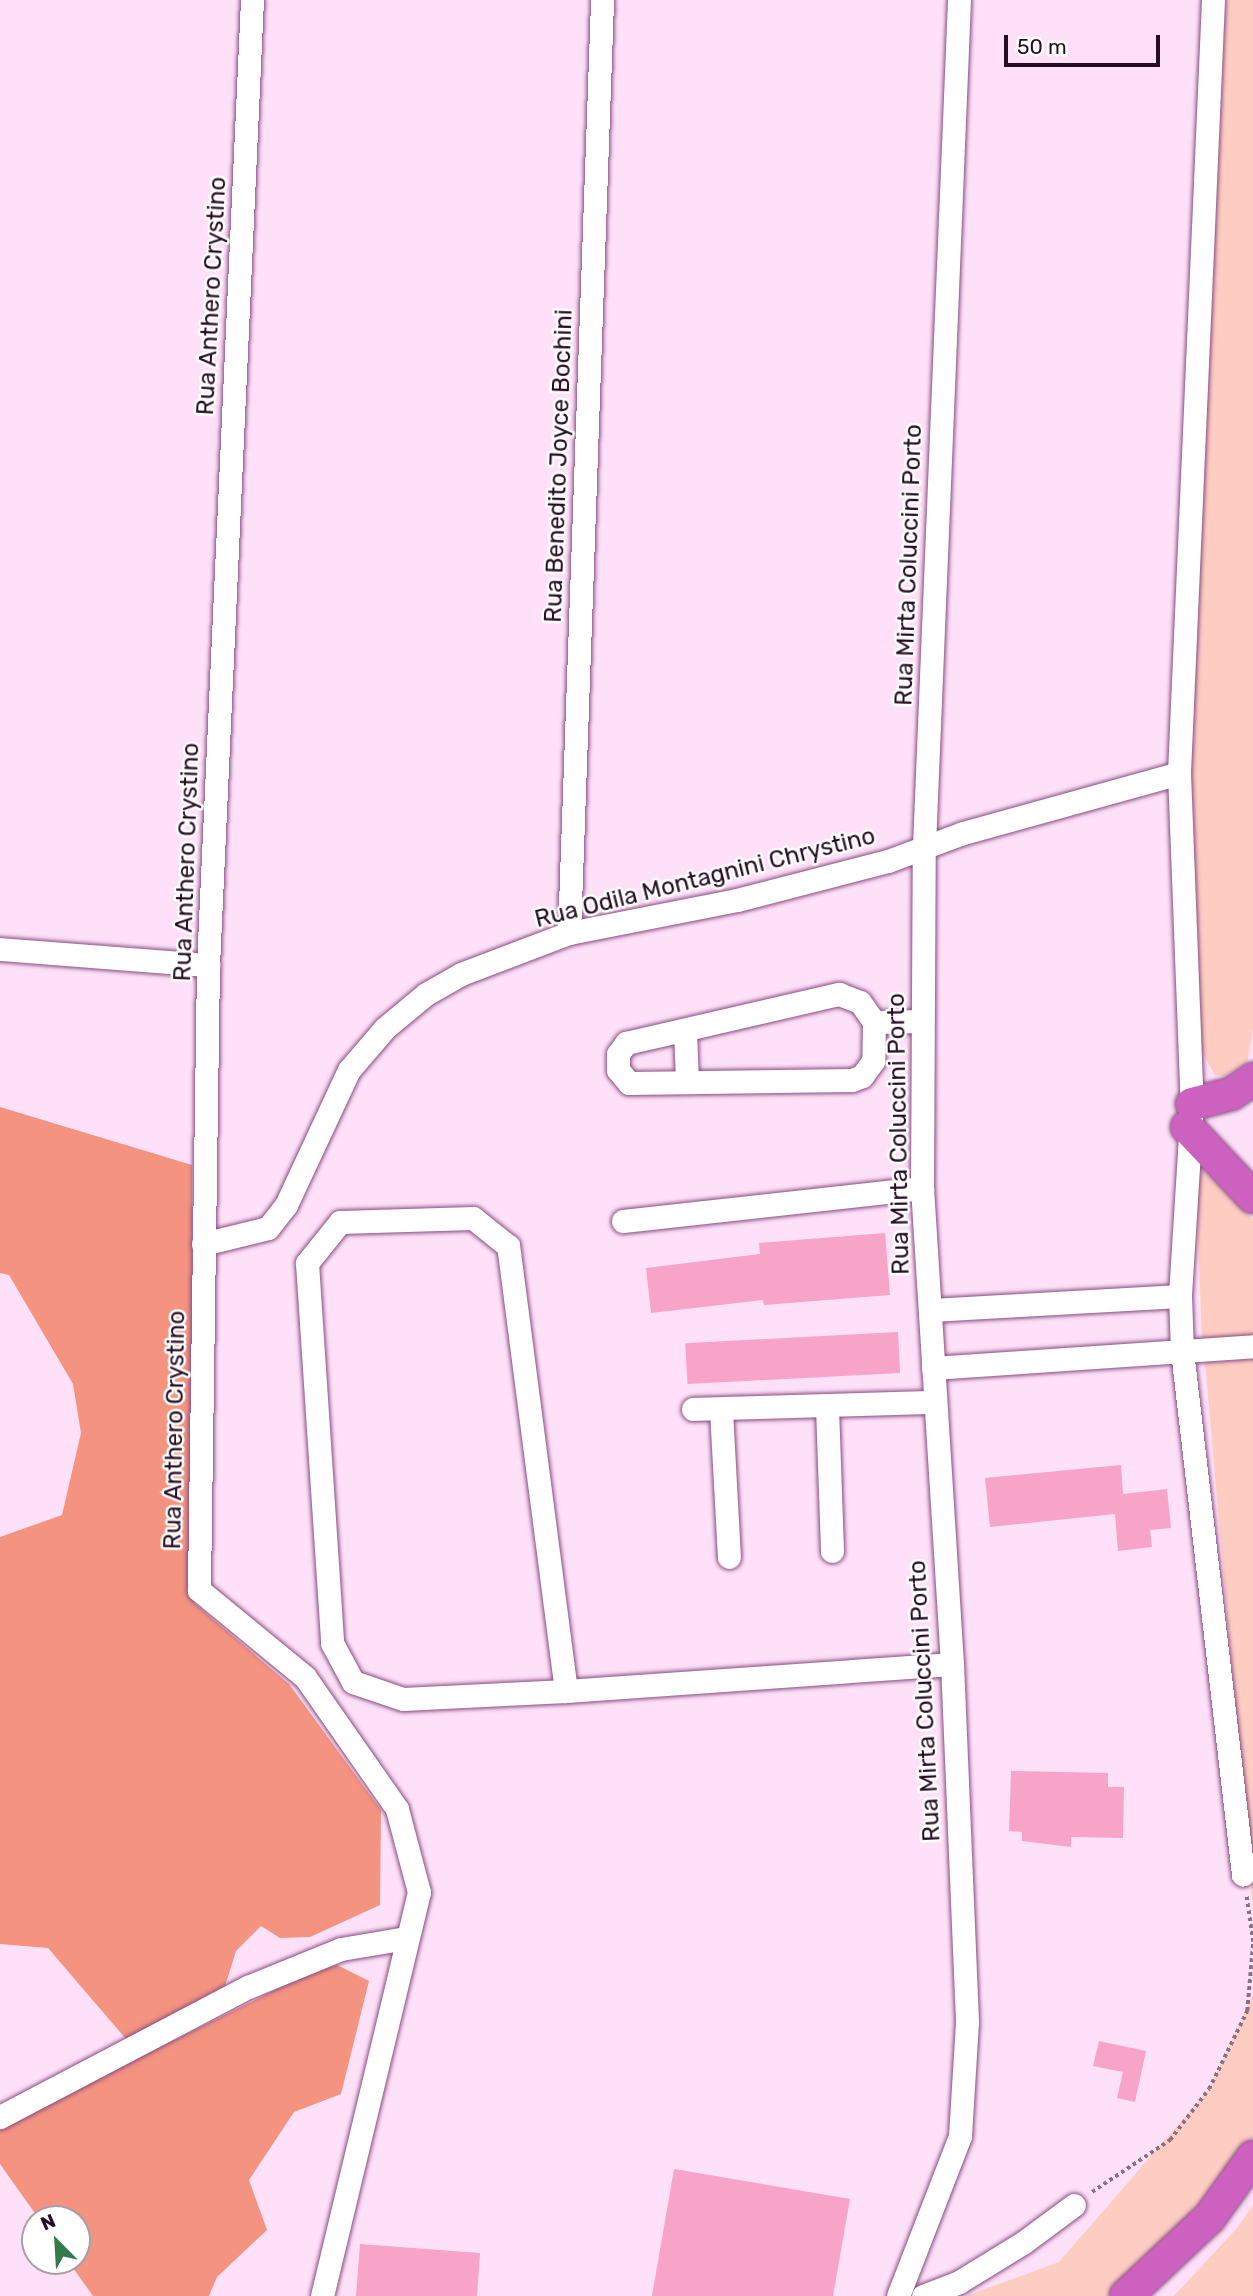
<!DOCTYPE html>
<html>
<head>
<meta charset="utf-8">
<style>
  body { margin:0 }
  #map { position:relative; width:1253px; height:2296px; overflow:hidden; background:#fee1f8; font-family:Rubik,sans-serif }
  div>[style] { position:absolute }
  .green>* { inset:0; background:#fecdc2 }
  .forest>* { inset:0; background:#f39380 }
  .building>* { inset:0; background:#f8a3c8; transform-origin:0 0 }
  .path>* { height:3.5px; margin-top:-1.75px; transform-origin:0; background:repeating-linear-gradient(90deg,#8a7086 0 3.5px,transparent 0 7px) }
  .roads { filter:drop-shadow(0 0 2px #894b80) drop-shadow(0 0 2px #894b80) }
  .minor>* { height:23px; margin:-11.5px; padding:0 11.5px; transform-origin:11.5px; border-radius:11.5px; background:#fff }
  .highway>* { height:32px; margin:-16px; padding:0 16px; transform-origin:16px; border-radius:16px; background:#cd61bf }
  span { translate:-50% -50%; white-space:nowrap; text-align:center; line-height:1.15; -webkit-text-stroke:5px #fff; paint-order:stroke }
  .street-label { font-size:24px; color:#260d23 }
  .north { position:absolute; left:21px; top:2205px; width:70px; height:70px; box-sizing:border-box; background:#fff; border:2px solid #a89ea7; border-radius:50%; rotate:336deg; font-size:19px; font-weight:700; line-height:28px; text-align:center; color:#260d23 }
  .north::after { content:''; display:block; margin:auto; width:24px; height:32px; background:#307c4b; clip-path:polygon(50% 0,100% 100%,50% 72%,0 100%) }
  .scale { position:absolute; left:1004px; top:35px; width:156px; height:32px; box-sizing:border-box; border:4px solid #260d23; border-top:0; padding-left:9px; font-size:21px; line-height:24px; white-space:nowrap; color:#260d23; -webkit-text-stroke:5px #fff; paint-order:stroke }
</style>
</head>
<body>
<div id="map">
  <div class="green">
    <i style="clip-path:polygon(1226px 0,1253px 0,1253px 1030px,1247px 1063px,1224px 1076px,1215px 1075px,1202px 1052px,1190px 760px)"></i>
    <i style="clip-path:polygon(1195px 1163px,1253px 1219px,1253px 1336px,1202px 1339px)"></i>
    <i style="clip-path:polygon(1253px 1359px,1253px 1908px,1205px 1362px)"></i>
    <i style="clip-path:polygon(1253px 1995px,1253px 2136px,1187px 2234px,1108px 2296px,966px 2296px,1059px 2262px,1209px 2089px)"></i>
    <i style="clip-path:polygon(1253px 2205px,1253px 2296px,1174px 2296px,1237px 2228px)"></i>
  </div>
  <div class="forest">
    <i style="clip-path:polygon(0 1107px,192px 1165px,194px 1603px,289px 1684px,381px 1810px,380px 1905px,310px 1937px,280px 1938px,261px 1926px,236px 1951px,225px 1986px,126px 2039px,48px 1948px,0 1944px,0 1537px,62px 1515px,81px 1433px,73px 1384px,9px 1275px,0 1273px)"></i>
    <i style="clip-path:polygon(331px 1962px,369px 1981px,341px 2094px,294px 2112px,249px 2180px,267px 2230px,217px 2277px,209px 2296px,93px 2296px,68px 2261px,77px 2261px,77px 2219px,39px 2219px,0 2164px,0 2127px)"></i>
  </div>
  <div class="building">
    <i style="clip-path:polygon(885px 1233px,890px 1295px,764px 1305px,763px 1300px,651px 1313px,646px 1268px,760px 1254px,759px 1243px)"></i>
    <i style="left:898px;top:1332px;width:41px;height:213px;rotate:87deg"></i>
    <i style="clip-path:polygon(1121px 1465px,1123px 1494px,1167px 1489px,1171px 1528px,1150px 1530px,1152px 1547px,1118px 1551px,1115px 1514px,990px 1527px,985px 1478px)"></i>
    <i style="clip-path:polygon(1011px 1771px,1108px 1773px,1108px 1787px,1124px 1787px,1123px 1838px,1071px 1837px,1071px 1847px,1022px 1841px,1022px 1832px,1009px 1831px)"></i>
    <i style="clip-path:polygon(1099px 2041px,1146px 2051px,1135px 2102px,1117px 2098px,1123px 2072px,1093px 2066px)"></i>
    <i style="clip-path:polygon(674px 2169px,850px 2199px,833px 2296px,652px 2296px)"></i>
    <i style="clip-path:polygon(360px 2244px,480px 2253px,477px 2296px,356px 2296px)"></i>
  </div>
  <div class="path">
    <i style="left:1092px;top:2192px;width:94px;rotate:-33.7deg"></i>
    <i style="left:1170px;top:2140px;width:64px;rotate:-52.6deg"></i>
    <i style="left:1209px;top:2089px;width:87px;rotate:-64deg"></i>
    <i style="left:1247px;top:2011px;width:69px;rotate:-85deg"></i>
    <i style="left:1253px;top:1942px;width:49px;rotate:-98.3deg"></i>
  </div>
  <div class="roads">
    <div class="minor">
      <i style="left:252px;top:0;width:966px;rotate:92.61deg"></i>
      <i style="left:208px;top:965px;width:625px;rotate:90.83deg"></i>
      <i style="left:199px;top:1590px;width:137px;rotate:39.4deg"></i>
      <i style="left:305px;top:1677px;width:161px;rotate:55.1deg"></i>
      <i style="left:397px;top:1809px;width:86px;rotate:75.2deg"></i>
      <i style="left:419px;top:1892px;width:415px;rotate:103.5deg"></i>
      <i style="left:1213px;top:0;width:774px;rotate:92.52deg"></i>
      <i style="left:1179px;top:773px;width:331px;rotate:87.8deg"></i>
      <i style="left:1192px;top:1104px;width:192px;rotate:93.6deg"></i>
      <i style="left:1180px;top:1296px;width:55px;rotate:87.9deg"></i>
      <i style="left:1182px;top:1351px;width:527px;rotate:83.35deg"></i>
      <i style="left:569px;top:933px;width:934px;rotate:-87.97deg"></i>
      <i style="left:0;top:949px;width:209px;rotate:4.4deg"></i>
      <i style="left:839px;top:994px;width:22px;rotate:21deg"></i>
      <i style="left:860px;top:1002px;width:24px;rotate:55deg"></i>
      <i style="left:874px;top:1022px;width:39px;rotate:91deg"></i>
      <i style="left:873px;top:1061px;width:19px;rotate:126deg"></i>
      <i style="left:862px;top:1076px;width:11px;rotate:158deg"></i>
      <i style="left:852px;top:1080px;width:223px;rotate:179.2deg"></i>
      <i style="left:629px;top:1083px;width:17px;rotate:-130deg"></i>
      <i style="left:618px;top:1070px;width:16px;rotate:-90deg"></i>
      <i style="left:618px;top:1054px;width:14px;rotate:-54deg"></i>
      <i style="left:626px;top:1043px;width:219px;rotate:-13deg"></i>
      <i style="left:874px;top:1022px;width:48px;rotate:-1.2deg"></i>
      <i style="left:685px;top:1030px;width:52px;rotate:87.8deg"></i>
      <i style="left:623px;top:1221px;width:301px;rotate:-6.3deg"></i>
      <i style="left:203px;top:1244px;width:67px;rotate:-13.8deg"></i>
      <i style="left:268px;top:1228px;width:29px;rotate:-52deg"></i>
      <i style="left:286px;top:1205px;width:149px;rotate:-65deg"></i>
      <i style="left:349px;top:1070px;width:55px;rotate:-49.4deg"></i>
      <i style="left:385px;top:1028px;width:53px;rotate:-39.7deg"></i>
      <i style="left:426px;top:994px;width:40px;rotate:-29.7deg"></i>
      <i style="left:461px;top:974px;width:116px;rotate:-20.8deg"></i>
      <i style="left:569px;top:933px;width:171px;rotate:-11.1deg"></i>
      <i style="left:737px;top:900px;width:156px;rotate:-14.5deg"></i>
      <i style="left:888px;top:861px;width:80px;rotate:-20.5deg"></i>
      <i style="left:963px;top:833px;width:224px;rotate:-15.5deg"></i>
      <i style="left:931px;top:1310px;width:249px;rotate:-3.2deg"></i>
      <i style="left:933px;top:1368px;width:321px;rotate:-3.9deg"></i>
      <i style="left:827px;top:1407px;width:144px;rotate:88deg"></i>
      <i style="left:693px;top:1409px;width:241px;rotate:-1.7deg"></i>
      <i style="left:721px;top:1410px;width:147px;rotate:86.9deg"></i>
      <i style="left:566px;top:1691px;width:449px;rotate:-97.4deg"></i>
      <i style="left:508px;top:1246px;width:45px;rotate:-141.3deg"></i>
      <i style="left:473px;top:1218px;width:133px;rotate:178.3deg"></i>
      <i style="left:340px;top:1222px;width:53px;rotate:128.8deg"></i>
      <i style="left:307px;top:1263px;width:381px;rotate:86.2deg"></i>
      <i style="left:332px;top:1643px;width:44px;rotate:61.7deg"></i>
      <i style="left:353px;top:1682px;width:53px;rotate:18.8deg"></i>
      <i style="left:403px;top:1699px;width:163px;rotate:-2.8deg"></i>
      <i style="left:566px;top:1691px;width:387px;rotate:-4deg"></i>
      <i style="left:0;top:2117px;width:280px;rotate:-27.7deg"></i>
      <i style="left:248px;top:1987px;width:100px;rotate:-22.2deg"></i>
      <i style="left:341px;top:1949px;width:67px;rotate:-9.5deg"></i>
      <i style="left:898px;top:2296px;width:172px;rotate:-68.8deg"></i>
      <i style="left:960px;top:2136px;width:115px;rotate:-86.5deg"></i>
      <i style="left:967px;top:2021px;width:357px;rotate:-92.4deg"></i>
      <i style="left:952px;top:1664px;width:477px;rotate:-93.6deg"></i>
      <i style="left:922px;top:1188px;width:342px;rotate:-89.7deg"></i>
      <i style="left:924px;top:846px;width:847px;rotate:-87.63deg"></i>
      <i style="left:923px;top:2296px;width:39px;rotate:-21deg"></i>
      <i style="left:959px;top:2282px;width:76px;rotate:-31.6deg"></i>
      <i style="left:1024px;top:2242px;width:62px;rotate:-36.5deg"></i>
    </div>
    <div class="highway">
      <i style="left:1192px;top:1104px;width:40px;rotate:-14.4deg"></i>
      <i style="left:1231px;top:1094px;width:27px;rotate:-34deg"></i>
      <i style="left:1187px;top:1127px;width:96px;rotate:46.7deg"></i>
      <i style="left:1126px;top:2296px;width:115px;rotate:-43.2deg"></i>
      <i style="left:1210px;top:2217px;width:74px;rotate:-54.4deg"></i>
    </div>
  </div>
  <div class="street-label">
    <span style="left:212px;top:296px;rotate:-87deg">Rua Anthero Crystino</span>
    <span style="left:559px;top:466px;rotate:-88deg">Rua Benedito Joyce Bochini</span>
    <span style="left:909px;top:565px;rotate:-88deg">Rua Mirta Coluccini Porto</span>
    <span style="left:187px;top:862px;rotate:-88deg">Rua Anthero Crystino</span>
    <span style="left:705px;top:878px;rotate:-14deg">Rua Odila Montagnini Chrystino</span>
    <span style="left:899px;top:1134px;rotate:-91deg">Rua Mirta Coluccini Porto</span>
    <span style="left:175px;top:1430px;rotate:-89deg">Rua Anthero Crystino</span>
    <span style="left:925px;top:1701px;rotate:-93deg">Rua Mirta Coluccini Porto</span>
  </div>
  <div class="north">N</div>
  <div class="scale">50 m</div>
</div>
</body>
</html>
